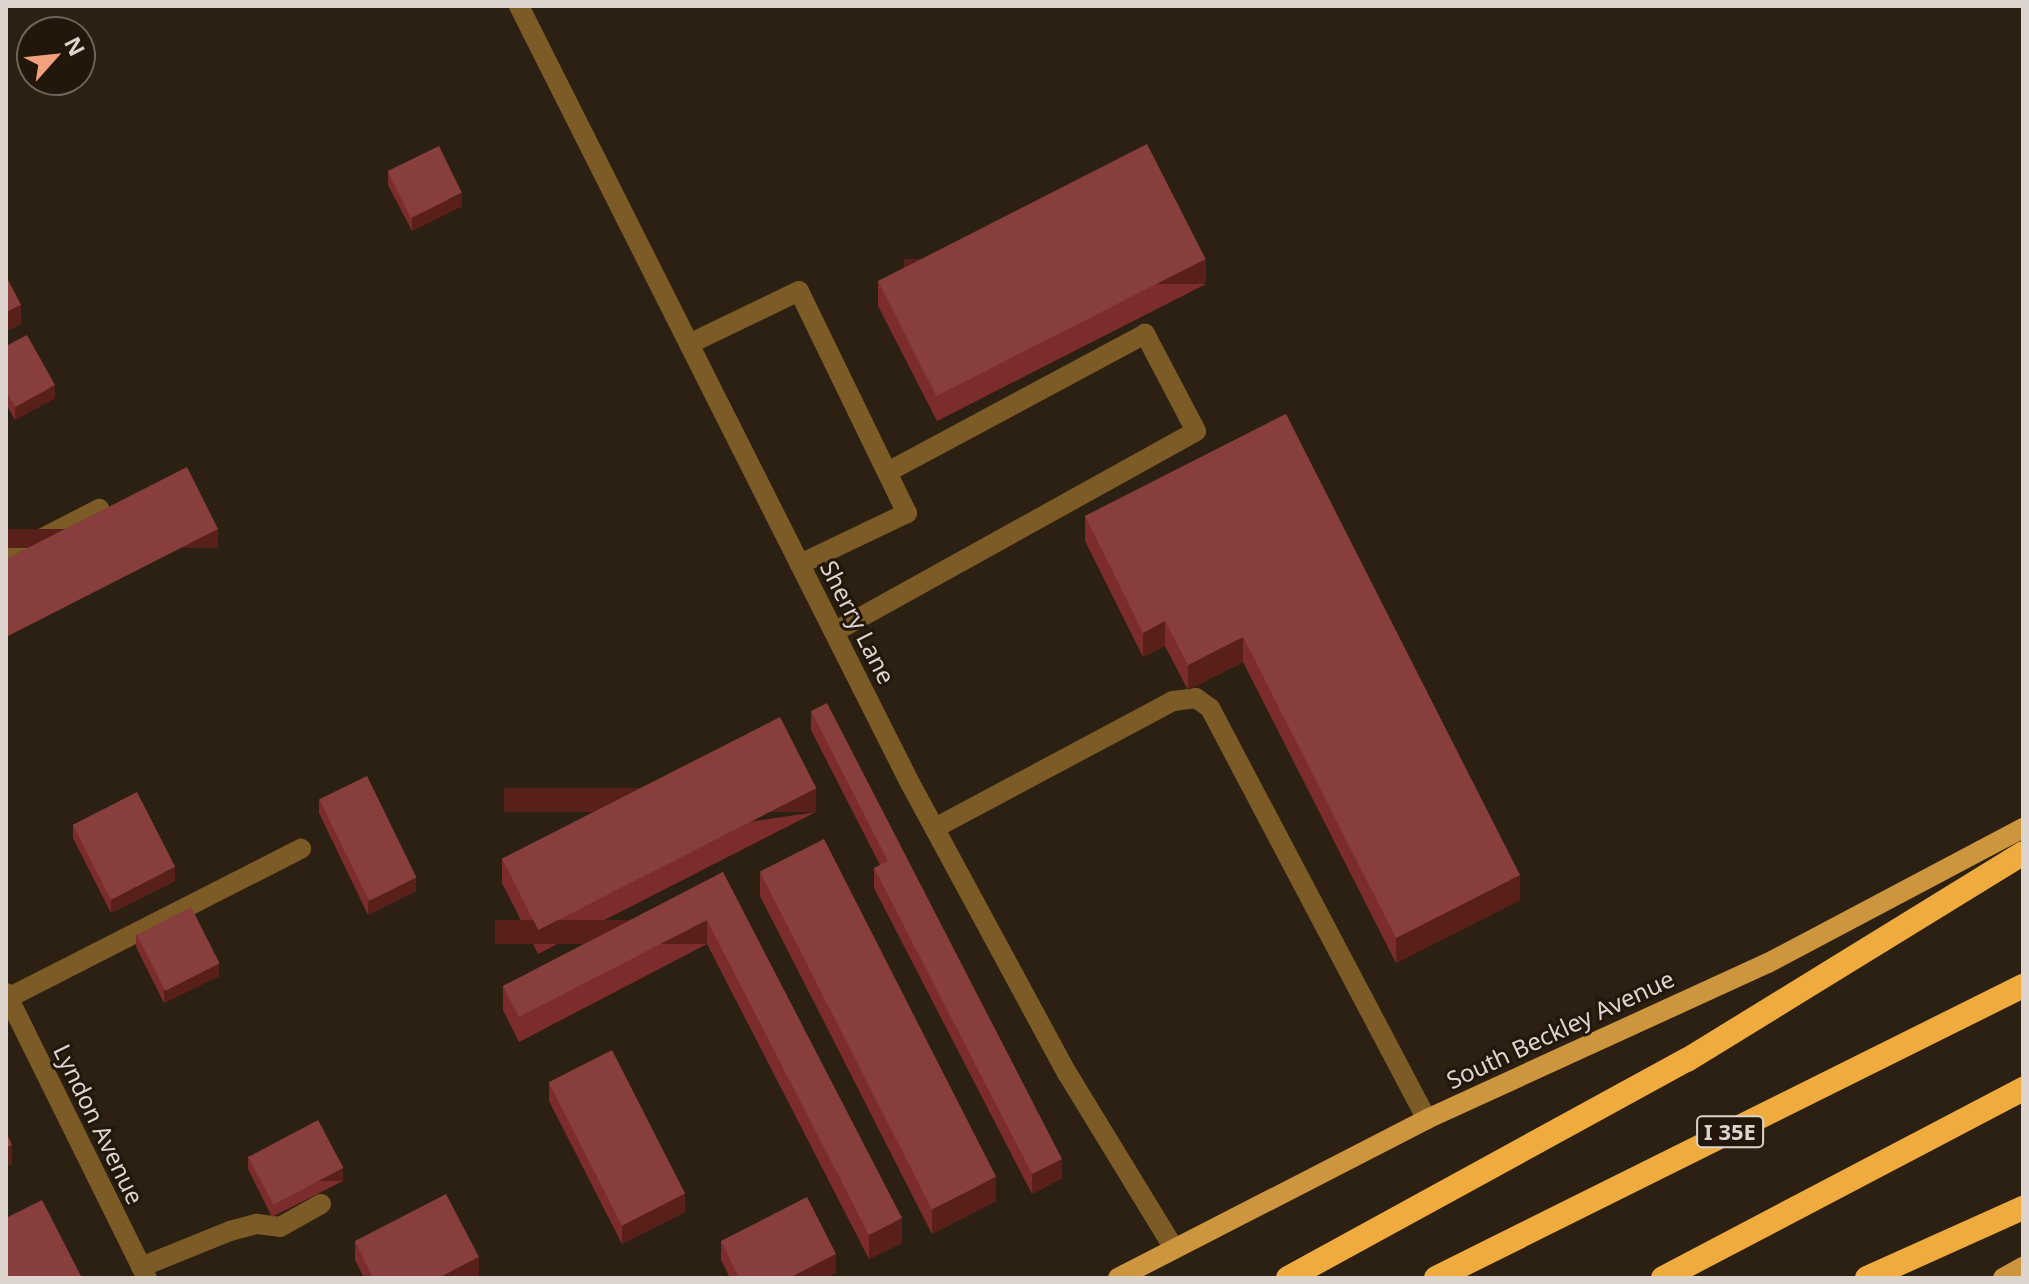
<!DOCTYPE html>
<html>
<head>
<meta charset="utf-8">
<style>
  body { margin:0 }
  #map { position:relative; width:2029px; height:1284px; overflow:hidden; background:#2c2013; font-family:"Noto Sans",sans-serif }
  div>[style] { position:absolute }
  .minor>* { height:20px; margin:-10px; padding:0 10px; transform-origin:10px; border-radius:10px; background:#7c5b27 }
  .major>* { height:20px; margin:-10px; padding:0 10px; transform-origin:10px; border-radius:10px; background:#cd953d }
  .highway>* { height:24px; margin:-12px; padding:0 12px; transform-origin:12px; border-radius:12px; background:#efab3d }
  .wall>* { inset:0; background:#7c2c2c }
  .shaded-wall>* { inset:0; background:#581f1b; transform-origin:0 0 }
  .building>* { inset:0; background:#873e3d; transform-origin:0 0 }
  span { translate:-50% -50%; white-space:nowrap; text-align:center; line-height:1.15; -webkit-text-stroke:6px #22170a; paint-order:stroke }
  .shield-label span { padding:2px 6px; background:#22170a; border:2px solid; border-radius:6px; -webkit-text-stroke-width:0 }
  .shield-label { font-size:22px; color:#ddd5cd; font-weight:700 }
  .street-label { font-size:24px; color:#ddd5cd }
  .frame { position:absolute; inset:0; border:8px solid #ddd5cd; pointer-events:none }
  .north { position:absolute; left:16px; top:16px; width:80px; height:80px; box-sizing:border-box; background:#22170a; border:2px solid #6d6358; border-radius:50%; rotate:63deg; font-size:22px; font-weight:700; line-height:32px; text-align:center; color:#ddd5cd }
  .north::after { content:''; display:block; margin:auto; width:28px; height:36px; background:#f1a17d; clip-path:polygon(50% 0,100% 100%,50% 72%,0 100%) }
</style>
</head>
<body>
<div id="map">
  <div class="minor">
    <i style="left:519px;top:6px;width:870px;rotate:63.29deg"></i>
    <i style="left:910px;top:783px;width:330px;rotate:61.6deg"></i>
    <i style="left:1067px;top:1073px;width:205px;rotate:58.6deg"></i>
    <i style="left:689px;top:344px;width:122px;rotate:-25.7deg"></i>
    <i style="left:799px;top:291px;width:247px;rotate:64.1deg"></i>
    <i style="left:907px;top:513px;width:119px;rotate:154.5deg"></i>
    <i style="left:6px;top:557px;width:105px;rotate:-27.3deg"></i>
    <i style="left:834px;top:632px;width:414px;rotate:-29deg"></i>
    <i style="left:1196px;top:431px;width:110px;rotate:-117.7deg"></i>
    <i style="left:1145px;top:334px;width:292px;rotate:151.8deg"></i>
    <i style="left:935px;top:828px;width:270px;rotate:-28.1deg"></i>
    <i style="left:1173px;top:701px;width:23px;rotate:-7deg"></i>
    <i style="left:1196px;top:698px;width:17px;rotate:36deg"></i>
    <i style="left:1210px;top:708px;width:465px;rotate:62.2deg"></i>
    <i style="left:6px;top:993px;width:318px;rotate:63.7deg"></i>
    <i style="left:8px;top:998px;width:329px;rotate:-27deg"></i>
    <i style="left:141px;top:1267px;width:96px;rotate:-22deg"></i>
    <i style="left:230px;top:1231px;width:28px;rotate:-15deg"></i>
    <i style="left:257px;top:1224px;width:23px;rotate:7deg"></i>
    <i style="left:280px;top:1227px;width:47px;rotate:-29.3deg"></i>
  </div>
  <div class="major">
    <i style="left:1118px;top:1278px;width:348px;rotate:-27.2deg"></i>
    <i style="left:1427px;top:1119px;width:375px;rotate:-24.6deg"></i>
    <i style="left:1768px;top:963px;width:289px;rotate:-27.9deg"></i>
    <i style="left:2003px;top:1278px;width:23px;rotate:-29deg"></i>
  </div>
  <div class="highway">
    <i style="left:1288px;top:1278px;width:455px;rotate:-28.7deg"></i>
    <i style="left:1687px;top:1060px;width:395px;rotate:-31.6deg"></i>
    <i style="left:1436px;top:1278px;width:656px;rotate:-26.45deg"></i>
    <i style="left:1663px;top:1278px;width:407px;rotate:-27.7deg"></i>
    <i style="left:1867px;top:1278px;width:171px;rotate:-24.2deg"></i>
  </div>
  <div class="wall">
    <i style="clip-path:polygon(388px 171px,462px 206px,412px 231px,388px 185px)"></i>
    <i style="clip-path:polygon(878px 282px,1206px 284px,937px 421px,878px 306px)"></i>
    <i style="clip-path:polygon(6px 346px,55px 398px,15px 420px,6px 404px)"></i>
    <i style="clip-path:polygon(1286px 414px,1520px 900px,1396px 963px,1243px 662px,1188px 690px,1165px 646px,1143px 657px,1085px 541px,1085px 516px)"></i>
    <i style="clip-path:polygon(811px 711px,1062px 1178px,1032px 1194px,874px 888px,874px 868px,880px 865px,811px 730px)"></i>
    <i style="clip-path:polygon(319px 799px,416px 891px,368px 915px,319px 813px)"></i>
    <i style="clip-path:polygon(816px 812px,538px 954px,502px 883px,502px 859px)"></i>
    <i style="clip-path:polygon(73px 824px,175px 881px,111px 913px,73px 838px)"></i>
    <i style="clip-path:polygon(723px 872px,902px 1243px,869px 1259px,707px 944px,519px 1042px,503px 1010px,503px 986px)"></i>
    <i style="clip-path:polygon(760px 872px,996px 1201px,932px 1234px,760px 896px)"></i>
    <i style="clip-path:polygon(136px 934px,219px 976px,164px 1003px,136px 947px)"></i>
    <i style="clip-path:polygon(549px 1082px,685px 1212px,622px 1244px,549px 1101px)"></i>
    <i style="clip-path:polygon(248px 1156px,343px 1181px,272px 1217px,248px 1169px)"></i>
    <i style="clip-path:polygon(355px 1241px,479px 1277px,476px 1278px,364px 1278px,355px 1260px)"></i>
    <i style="clip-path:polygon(721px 1241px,836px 1273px,827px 1278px,730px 1278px,721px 1260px)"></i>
  </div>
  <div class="shaded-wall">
    <i style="clip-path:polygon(462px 193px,462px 206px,412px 231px,412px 218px)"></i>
    <i style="left:1206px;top:259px;width:25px;height:302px;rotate:90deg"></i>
    <i style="clip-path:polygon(21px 305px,21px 324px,6px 332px,6px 312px)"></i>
    <i style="clip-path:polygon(55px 385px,55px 398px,15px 420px,15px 407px)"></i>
    <i style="left:218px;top:529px;width:19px;height:238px;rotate:90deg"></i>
    <i style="clip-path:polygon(1165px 621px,1165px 646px,1143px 657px,1143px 633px)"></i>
    <i style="clip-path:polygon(1243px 637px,1243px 662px,1188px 690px,1188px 665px)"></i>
    <i style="left:816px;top:788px;width:24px;height:312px;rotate:90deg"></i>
    <i style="clip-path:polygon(175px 867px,175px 881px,111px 913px,111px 900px)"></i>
    <i style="clip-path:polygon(1520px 875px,1520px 900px,1396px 963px,1396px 938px)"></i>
    <i style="clip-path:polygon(416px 878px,416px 891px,368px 915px,368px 901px)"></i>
    <i style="left:707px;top:920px;width:24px;height:212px;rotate:90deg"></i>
    <i style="clip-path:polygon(219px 963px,219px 976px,164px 1003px,164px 990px)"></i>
    <i style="clip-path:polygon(12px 1145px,12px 1164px,6px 1167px,6px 1148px)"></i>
    <i style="clip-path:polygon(1062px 1159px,1062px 1178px,1032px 1194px,1032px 1174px)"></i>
    <i style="left:343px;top:1168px;width:13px;height:80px;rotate:90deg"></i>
    <i style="clip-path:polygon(996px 1177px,996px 1201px,932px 1234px,932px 1209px)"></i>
    <i style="clip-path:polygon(685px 1193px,685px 1212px,622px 1244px,622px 1225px)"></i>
    <i style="clip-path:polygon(902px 1218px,902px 1243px,869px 1259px,869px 1235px)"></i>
    <i style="clip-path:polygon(836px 1254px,836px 1273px,827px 1278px,789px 1278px)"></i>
    <i style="clip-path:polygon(479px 1257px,479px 1277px,476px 1278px,438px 1278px)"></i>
  </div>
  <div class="building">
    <i style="left:1147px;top:144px;width:129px;height:302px;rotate:63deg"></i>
    <i style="left:439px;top:146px;width:52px;height:57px;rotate:64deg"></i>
    <i style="clip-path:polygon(6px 276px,21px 305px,6px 312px)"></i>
    <i style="clip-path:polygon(27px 335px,55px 385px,15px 407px,6px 390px,6px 346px)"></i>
    <i style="clip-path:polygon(1286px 414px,1520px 875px,1396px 938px,1243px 637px,1188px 665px,1165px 621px,1143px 633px,1085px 516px)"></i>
    <i style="clip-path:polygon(187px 467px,218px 529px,6px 637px,6px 559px)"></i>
    <i style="clip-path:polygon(827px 703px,1062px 1159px,1032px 1174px,874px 868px,888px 861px,811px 711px)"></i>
    <i style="left:780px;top:717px;width:80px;height:312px;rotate:63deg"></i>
    <i style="left:367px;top:776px;width:113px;height:53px;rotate:64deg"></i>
    <i style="left:137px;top:792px;width:84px;height:72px;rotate:63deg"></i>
    <i style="left:824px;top:839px;width:379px;height:72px;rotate:63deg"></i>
    <i style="clip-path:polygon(723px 872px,902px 1218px,869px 1235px,707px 920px,519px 1017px,503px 986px)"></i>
    <i style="left:191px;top:907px;width:63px;height:61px;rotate:63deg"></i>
    <i style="left:612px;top:1050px;width:161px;height:71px;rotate:63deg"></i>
    <i style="left:318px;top:1120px;width:54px;height:79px;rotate:62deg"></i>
    <i style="clip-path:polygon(6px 1132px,12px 1145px,6px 1148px)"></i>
    <i style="clip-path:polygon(446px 1194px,479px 1257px,438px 1278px,373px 1278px,355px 1241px)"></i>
    <i style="clip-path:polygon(807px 1197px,836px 1254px,789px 1278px,739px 1278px,721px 1241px)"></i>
    <i style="clip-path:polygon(42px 1200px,82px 1278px,6px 1278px,6px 1218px)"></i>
  </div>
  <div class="shield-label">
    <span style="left:1730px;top:1132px">I 35E</span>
  </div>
  <div class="street-label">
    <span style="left:858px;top:622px;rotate:63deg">Sherry Lane</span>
    <span style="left:1560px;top:1029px;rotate:-25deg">South Beckley Avenue</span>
    <span style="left:99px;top:1124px;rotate:64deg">Lyndon Avenue</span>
  </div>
  <div class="frame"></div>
  <div class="north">N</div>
</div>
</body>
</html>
